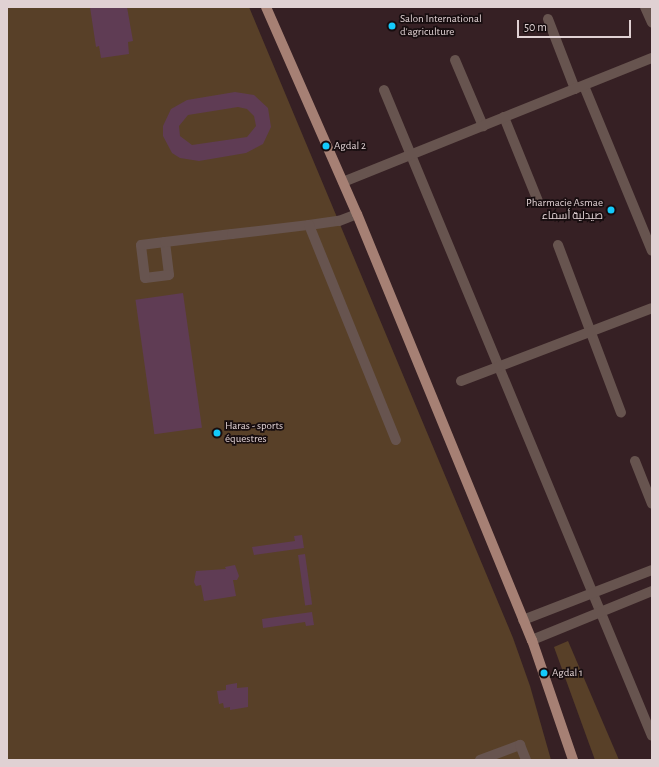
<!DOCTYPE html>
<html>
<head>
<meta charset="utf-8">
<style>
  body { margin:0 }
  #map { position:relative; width:659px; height:767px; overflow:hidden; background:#362024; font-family:"Alegreya Sans",Cairo,sans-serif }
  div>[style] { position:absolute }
  .green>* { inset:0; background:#584028 }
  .building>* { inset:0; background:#5f3c54; transform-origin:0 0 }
  .minor>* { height:10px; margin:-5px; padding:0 5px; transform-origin:5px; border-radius:5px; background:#67544f }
  .major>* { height:10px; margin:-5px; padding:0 5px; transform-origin:5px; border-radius:5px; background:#a68074 }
  .dots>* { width:11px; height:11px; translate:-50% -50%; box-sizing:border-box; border:2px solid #170d0f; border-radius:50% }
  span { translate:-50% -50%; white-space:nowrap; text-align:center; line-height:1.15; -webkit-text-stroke:3.5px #170d0f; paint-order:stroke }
  .poi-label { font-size:11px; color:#e0d1d3 }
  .left { translate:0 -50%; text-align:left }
  .right { translate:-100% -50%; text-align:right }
  .frame { position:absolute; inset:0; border:8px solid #e0d1d3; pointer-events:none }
  .scale { position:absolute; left:517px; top:20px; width:114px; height:18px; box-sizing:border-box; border:2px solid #e0d1d3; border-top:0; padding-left:5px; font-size:12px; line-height:14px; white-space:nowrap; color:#e0d1d3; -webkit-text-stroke:3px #170d0f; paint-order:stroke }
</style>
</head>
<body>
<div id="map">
  <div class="green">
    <i style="clip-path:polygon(7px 7px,249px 7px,513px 638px,530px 686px,551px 760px,7px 760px)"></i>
    <i style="clip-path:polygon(568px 641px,619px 760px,595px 760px,554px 647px)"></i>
  </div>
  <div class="building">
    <i style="clip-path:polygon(90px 7px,127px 7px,133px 41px,128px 42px,129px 54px,101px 58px,99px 46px,96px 47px)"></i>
    <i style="clip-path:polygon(evenodd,235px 92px,254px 95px,268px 108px,271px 127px,263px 144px,246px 153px,199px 161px,180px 158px,172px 153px,163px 136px,163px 126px,171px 109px,187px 100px,235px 92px,238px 107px,247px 109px,254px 116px,256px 126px,247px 137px,192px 145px,180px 136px,179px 126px,188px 115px,238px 107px)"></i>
    <i style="left:183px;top:293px;width:136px;height:48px;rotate:82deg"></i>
    <i style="clip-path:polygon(302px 535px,304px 548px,254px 555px,252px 547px,295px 541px,294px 536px)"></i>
    <i style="left:305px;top:554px;width:51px;height:7px;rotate:82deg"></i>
    <i style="clip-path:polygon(235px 565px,239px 576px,237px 580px,233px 580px,236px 596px,204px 601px,201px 585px,196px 586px,194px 582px,196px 571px,226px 569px,225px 567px)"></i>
    <i style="clip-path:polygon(312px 612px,314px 625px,306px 626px,305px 622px,263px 628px,262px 619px)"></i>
    <i style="clip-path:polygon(237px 683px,237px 688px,248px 687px,248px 707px,230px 710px,230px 707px,224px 708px,223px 703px,219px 704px,217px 691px,226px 690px,226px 685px)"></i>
  </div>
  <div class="minor">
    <i style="left:645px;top:7px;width:17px;rotate:66deg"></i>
    <i style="left:548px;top:19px;width:75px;rotate:68.9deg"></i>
    <i style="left:455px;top:60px;width:72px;rotate:67deg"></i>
    <i style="left:584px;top:86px;width:178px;rotate:67.6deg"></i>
    <i style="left:384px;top:90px;width:699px;rotate:67.47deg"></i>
    <i style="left:504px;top:117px;width:91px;rotate:68deg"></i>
    <i style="left:343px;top:182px;width:333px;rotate:-21.9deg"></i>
    <i style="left:309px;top:225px;width:30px;rotate:-8deg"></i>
    <i style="left:339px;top:221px;width:19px;rotate:-21deg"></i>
    <i style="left:165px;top:242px;width:33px;rotate:83deg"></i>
    <i style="left:169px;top:275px;width:24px;rotate:173deg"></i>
    <i style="left:145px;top:278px;width:33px;rotate:-97deg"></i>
    <i style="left:141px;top:245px;width:24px;rotate:-7deg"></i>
    <i style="left:165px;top:242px;width:67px;rotate:-6.8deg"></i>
    <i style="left:232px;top:234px;width:78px;rotate:-6.7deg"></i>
    <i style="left:309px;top:225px;width:232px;rotate:68deg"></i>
    <i style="left:558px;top:245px;width:179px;rotate:69.4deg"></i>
    <i style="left:461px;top:381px;width:204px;rotate:-20.9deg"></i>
    <i style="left:635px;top:461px;width:46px;rotate:68.4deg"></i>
    <i style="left:523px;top:620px;width:138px;rotate:-21.2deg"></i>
    <i style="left:532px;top:640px;width:130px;rotate:-22.2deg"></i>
    <i style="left:480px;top:760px;width:43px;rotate:-20.6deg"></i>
    <i style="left:520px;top:745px;width:16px;rotate:68deg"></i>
  </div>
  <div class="major">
    <i style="left:266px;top:7px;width:226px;rotate:66.3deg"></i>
    <i style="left:357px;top:214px;width:461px;rotate:67.7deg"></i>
    <i style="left:532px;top:640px;width:127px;rotate:71.1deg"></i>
  </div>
  <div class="dots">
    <i style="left:392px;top:26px;background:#13cafb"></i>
    <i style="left:326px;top:146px;background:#13cafb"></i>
    <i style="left:611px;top:210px;background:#13cafb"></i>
    <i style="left:217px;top:433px;background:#13cafb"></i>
    <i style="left:544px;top:673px;background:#13cafb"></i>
  </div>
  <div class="poi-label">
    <span class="left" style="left:400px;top:26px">Salon International<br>d'agriculture</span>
    <span class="left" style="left:334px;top:146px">Agdal 2</span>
    <span class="right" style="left:603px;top:210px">Pharmacie Asmae<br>صيدلية أسماء</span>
    <span class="left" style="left:225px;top:433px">Haras - sports<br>équestres</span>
    <span class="left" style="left:552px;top:673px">Agdal 1</span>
  </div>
  <div class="frame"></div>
  <div class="scale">50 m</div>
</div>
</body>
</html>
